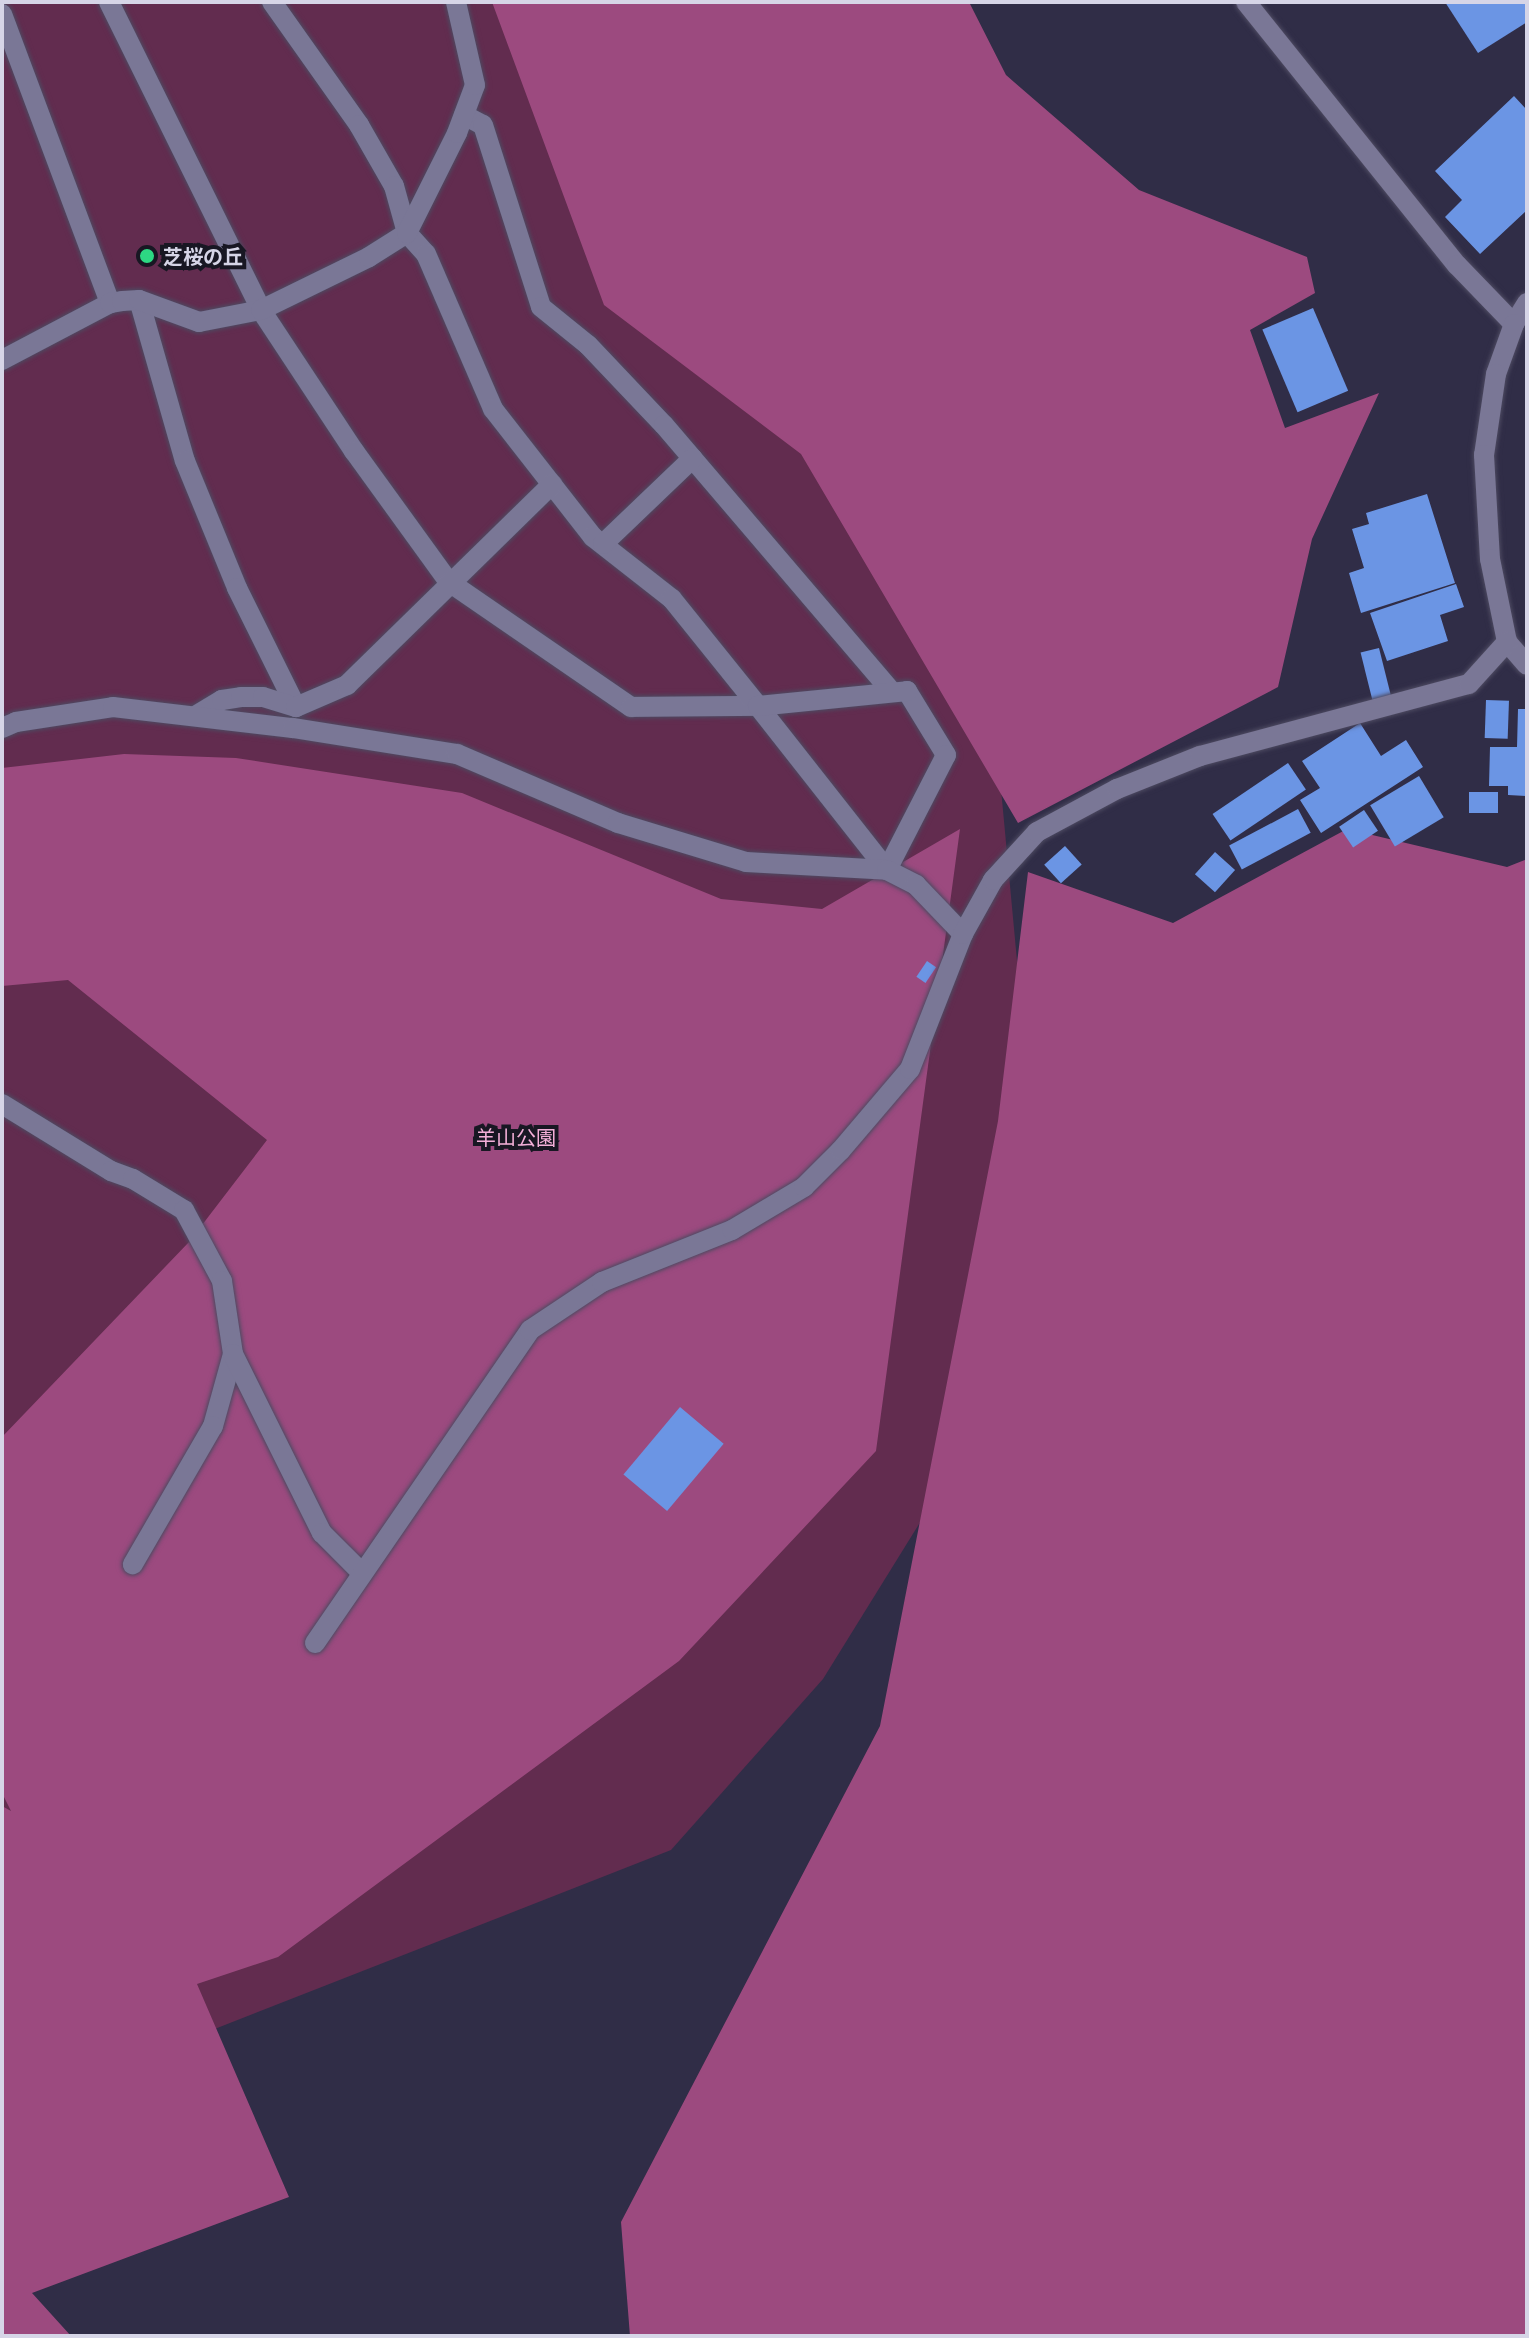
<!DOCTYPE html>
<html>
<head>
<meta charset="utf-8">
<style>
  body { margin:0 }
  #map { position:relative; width:1529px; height:2338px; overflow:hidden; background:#302d47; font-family:"Noto Sans","Noto Sans JP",sans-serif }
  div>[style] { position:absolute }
  .green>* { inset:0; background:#622c4f }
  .forest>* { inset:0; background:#9c4a7f }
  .building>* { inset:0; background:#6b95e4; transform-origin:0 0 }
  .roads { filter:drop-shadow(0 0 2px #4d4a61) drop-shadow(0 0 2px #4d4a61) }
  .minor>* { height:20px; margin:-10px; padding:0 10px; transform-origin:10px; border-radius:10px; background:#7a7796 }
  .dots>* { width:22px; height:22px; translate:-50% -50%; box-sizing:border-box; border:4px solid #181723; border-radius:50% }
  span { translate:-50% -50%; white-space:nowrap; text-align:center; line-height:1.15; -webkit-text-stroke:8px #181723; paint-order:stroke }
  .poi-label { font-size:20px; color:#d6d5e7; font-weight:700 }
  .left { translate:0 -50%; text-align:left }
  .park-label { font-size:20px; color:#f3afd8 }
  .frame { position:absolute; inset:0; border:4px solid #d6d5e7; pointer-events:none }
</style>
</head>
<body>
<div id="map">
  <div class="green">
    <i style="clip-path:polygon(2px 2px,725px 2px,1001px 789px,1035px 1154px,994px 1403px,823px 1679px,671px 1850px,156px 2052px,2px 1887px)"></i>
  </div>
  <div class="forest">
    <i style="clip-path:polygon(492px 2px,969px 2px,1006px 75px,1139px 190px,1307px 257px,1315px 293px,1250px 330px,1285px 428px,1379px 393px,1312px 539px,1278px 687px,1018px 823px,801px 454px,604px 305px)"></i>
    <i style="clip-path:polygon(124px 754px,236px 758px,462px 793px,721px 899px,822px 909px,960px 829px,876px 1451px,679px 1661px,278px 1957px,197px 1984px,289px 2197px,32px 2293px,71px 2336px,2px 2336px,2px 1806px,11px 1811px,2px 1793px,2px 1437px,189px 1242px,267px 1140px,68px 980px,2px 986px,2px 768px)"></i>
    <i style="clip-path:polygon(1347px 829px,1507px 867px,1527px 859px,1527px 2336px,630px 2336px,621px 2222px,880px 1726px,998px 1121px,1028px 872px,1173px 923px)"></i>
  </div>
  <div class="building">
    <i style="clip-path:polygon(1445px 2px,1527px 2px,1527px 22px,1478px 53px)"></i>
    <i style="clip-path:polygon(1514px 96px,1527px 110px,1527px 210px,1480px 254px,1445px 217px,1462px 200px,1435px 171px)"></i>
    <i style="left:1313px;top:308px;width:90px;height:55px;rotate:67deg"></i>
    <i style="clip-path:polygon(1427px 494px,1455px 583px,1361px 613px,1349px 573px,1364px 568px,1352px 529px,1369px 524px,1366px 513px)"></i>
    <i style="clip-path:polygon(1456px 584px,1464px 607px,1440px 615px,1448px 641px,1387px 661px,1370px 613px)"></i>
    <i style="left:1379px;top:648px;width:49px;height:19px;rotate:76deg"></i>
    <i style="left:1486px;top:700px;width:23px;height:38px;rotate:2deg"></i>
    <i style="clip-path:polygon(1518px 709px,1527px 709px,1527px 796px,1508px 795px,1508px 786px,1489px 786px,1490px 747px,1517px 747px)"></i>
    <i style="clip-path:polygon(1360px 723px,1381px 756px,1406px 740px,1423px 767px,1321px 833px,1300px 800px,1320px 788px,1302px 761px)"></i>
    <i style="left:1288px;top:763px;width:32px;height:91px;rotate:56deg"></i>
    <i style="left:1419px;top:776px;width:48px;height:57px;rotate:59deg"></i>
    <i style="left:1469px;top:792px;width:29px;height:21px"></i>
    <i style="left:1298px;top:809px;width:27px;height:78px;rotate:62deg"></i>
    <i style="left:1364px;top:810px;width:25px;height:30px;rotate:56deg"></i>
    <i style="left:1065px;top:846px;width:25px;height:28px;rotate:48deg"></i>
    <i style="left:1215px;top:852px;width:27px;height:30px;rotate:42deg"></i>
    <i style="left:927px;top:961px;width:11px;height:19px;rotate:34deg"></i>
    <i style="left:680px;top:1407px;width:57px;height:88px;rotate:40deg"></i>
  </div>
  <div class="roads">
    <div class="minor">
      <i style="left:109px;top:2px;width:343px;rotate:63.7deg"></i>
      <i style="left:261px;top:310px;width:169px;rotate:56.6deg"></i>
      <i style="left:354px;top:451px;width:162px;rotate:54.1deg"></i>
      <i style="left:449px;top:582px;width:221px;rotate:34.5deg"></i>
      <i style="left:631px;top:707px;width:127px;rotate:-0.5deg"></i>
      <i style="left:272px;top:2px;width:151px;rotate:54.7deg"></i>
      <i style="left:359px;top:125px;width:70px;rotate:60.2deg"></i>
      <i style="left:394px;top:186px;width:49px;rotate:74.5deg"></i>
      <i style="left:407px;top:233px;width:28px;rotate:48deg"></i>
      <i style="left:426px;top:254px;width:169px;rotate:66.6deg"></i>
      <i style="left:493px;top:409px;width:162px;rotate:52deg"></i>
      <i style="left:593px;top:537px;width:100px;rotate:38.1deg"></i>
      <i style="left:672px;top:599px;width:137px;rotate:51.2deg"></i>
      <i style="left:1246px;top:2px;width:337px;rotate:51.3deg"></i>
      <i style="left:1457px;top:265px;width:82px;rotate:46deg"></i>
      <i style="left:2px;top:14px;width:309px;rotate:69.5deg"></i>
      <i style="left:464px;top:115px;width:21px;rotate:28deg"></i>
      <i style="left:483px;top:125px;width:191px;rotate:72.3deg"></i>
      <i style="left:541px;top:307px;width:60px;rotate:39deg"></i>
      <i style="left:588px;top:345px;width:110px;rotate:46.5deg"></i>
      <i style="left:664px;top:425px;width:351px;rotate:49.5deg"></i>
      <i style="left:139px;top:300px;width:167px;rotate:74.1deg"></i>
      <i style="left:185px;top:461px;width:137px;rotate:67.7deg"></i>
      <i style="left:237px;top:588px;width:133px;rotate:63.6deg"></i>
      <i style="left:1527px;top:303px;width:25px;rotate:122deg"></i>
      <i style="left:1514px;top:324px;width:53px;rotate:109.8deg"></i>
      <i style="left:1496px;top:374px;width:82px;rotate:98.4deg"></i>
      <i style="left:1484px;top:455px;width:104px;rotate:86.7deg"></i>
      <i style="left:1490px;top:559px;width:85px;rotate:78.4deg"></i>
      <i style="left:1507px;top:642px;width:30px;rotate:49deg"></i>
      <i style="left:2px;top:360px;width:122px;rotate:-27.8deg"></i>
      <i style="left:110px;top:303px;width:12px;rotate:-9deg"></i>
      <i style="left:122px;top:301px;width:17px;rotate:-3deg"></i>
      <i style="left:139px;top:300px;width:64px;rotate:20.1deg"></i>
      <i style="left:199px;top:322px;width:63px;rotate:-11deg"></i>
      <i style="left:261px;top:310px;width:120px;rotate:-26.1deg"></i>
      <i style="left:369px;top:257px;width:45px;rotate:-32.3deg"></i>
      <i style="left:407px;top:233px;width:112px;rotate:-63.4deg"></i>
      <i style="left:457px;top:133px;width:51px;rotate:-69.4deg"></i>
      <i style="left:475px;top:85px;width:85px;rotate:-102.9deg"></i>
      <i style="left:603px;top:544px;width:124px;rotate:-43.7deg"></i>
      <i style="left:907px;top:691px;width:75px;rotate:58.6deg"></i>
      <i style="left:946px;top:755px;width:129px;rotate:117.2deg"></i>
      <i style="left:887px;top:870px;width:209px;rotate:-128.2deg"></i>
      <i style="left:758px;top:706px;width:150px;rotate:-5.7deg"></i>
      <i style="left:195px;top:716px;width:31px;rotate:-31deg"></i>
      <i style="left:222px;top:700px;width:19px;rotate:-9deg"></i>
      <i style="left:241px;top:697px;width:22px"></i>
      <i style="left:263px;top:697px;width:34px;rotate:17deg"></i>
      <i style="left:296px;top:707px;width:56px;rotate:-23.3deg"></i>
      <i style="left:347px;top:685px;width:287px;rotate:-44.4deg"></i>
      <i style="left:2px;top:728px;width:15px;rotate:-23deg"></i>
      <i style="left:16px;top:722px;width:98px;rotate:-8.8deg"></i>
      <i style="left:113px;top:707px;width:181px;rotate:6.7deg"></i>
      <i style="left:293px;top:728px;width:166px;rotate:9deg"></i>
      <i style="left:457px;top:754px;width:175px;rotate:23.2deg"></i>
      <i style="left:618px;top:823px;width:134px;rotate:16.9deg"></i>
      <i style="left:746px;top:862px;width:141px;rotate:3.2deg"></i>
      <i style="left:887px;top:870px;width:33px;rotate:27deg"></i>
      <i style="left:916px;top:885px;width:68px;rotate:46.2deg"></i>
      <i style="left:2px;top:1104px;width:128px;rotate:31.6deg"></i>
      <i style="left:111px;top:1171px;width:23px;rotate:20deg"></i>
      <i style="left:133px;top:1179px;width:60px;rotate:31.3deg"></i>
      <i style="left:184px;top:1210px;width:81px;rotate:61.8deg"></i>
      <i style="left:222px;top:1281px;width:74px;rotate:81.4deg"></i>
      <i style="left:233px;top:1354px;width:75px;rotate:105.5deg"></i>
      <i style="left:213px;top:1426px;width:160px;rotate:120.1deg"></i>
      <i style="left:233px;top:1354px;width:200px;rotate:63.6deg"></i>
      <i style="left:322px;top:1533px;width:57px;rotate:45deg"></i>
      <i style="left:315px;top:1643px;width:380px;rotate:-55.5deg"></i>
      <i style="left:530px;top:1330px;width:87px;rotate:-33.7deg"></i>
      <i style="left:602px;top:1282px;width:140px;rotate:-21.8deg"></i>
      <i style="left:732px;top:1230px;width:84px;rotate:-30.8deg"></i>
      <i style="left:804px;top:1187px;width:52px;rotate:-45deg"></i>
      <i style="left:841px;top:1150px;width:106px;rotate:-49.6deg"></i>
      <i style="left:910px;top:1069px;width:145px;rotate:-68.6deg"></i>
      <i style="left:963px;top:934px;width:62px;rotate:-60.9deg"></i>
      <i style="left:993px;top:880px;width:65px;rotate:-47.5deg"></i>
      <i style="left:1037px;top:832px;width:91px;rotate:-28.3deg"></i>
      <i style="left:1117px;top:789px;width:89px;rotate:-21.7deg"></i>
      <i style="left:1200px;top:756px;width:278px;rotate:-15deg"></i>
      <i style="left:1469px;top:684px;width:57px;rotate:-47.9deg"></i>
    </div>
  </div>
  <div class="dots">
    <i style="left:147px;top:256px;background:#2dd883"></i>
  </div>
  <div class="poi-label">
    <span class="left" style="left:163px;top:256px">芝桜の丘</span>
  </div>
  <div class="park-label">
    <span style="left:516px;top:1137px">羊山公園</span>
  </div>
  <div class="frame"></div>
</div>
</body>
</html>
